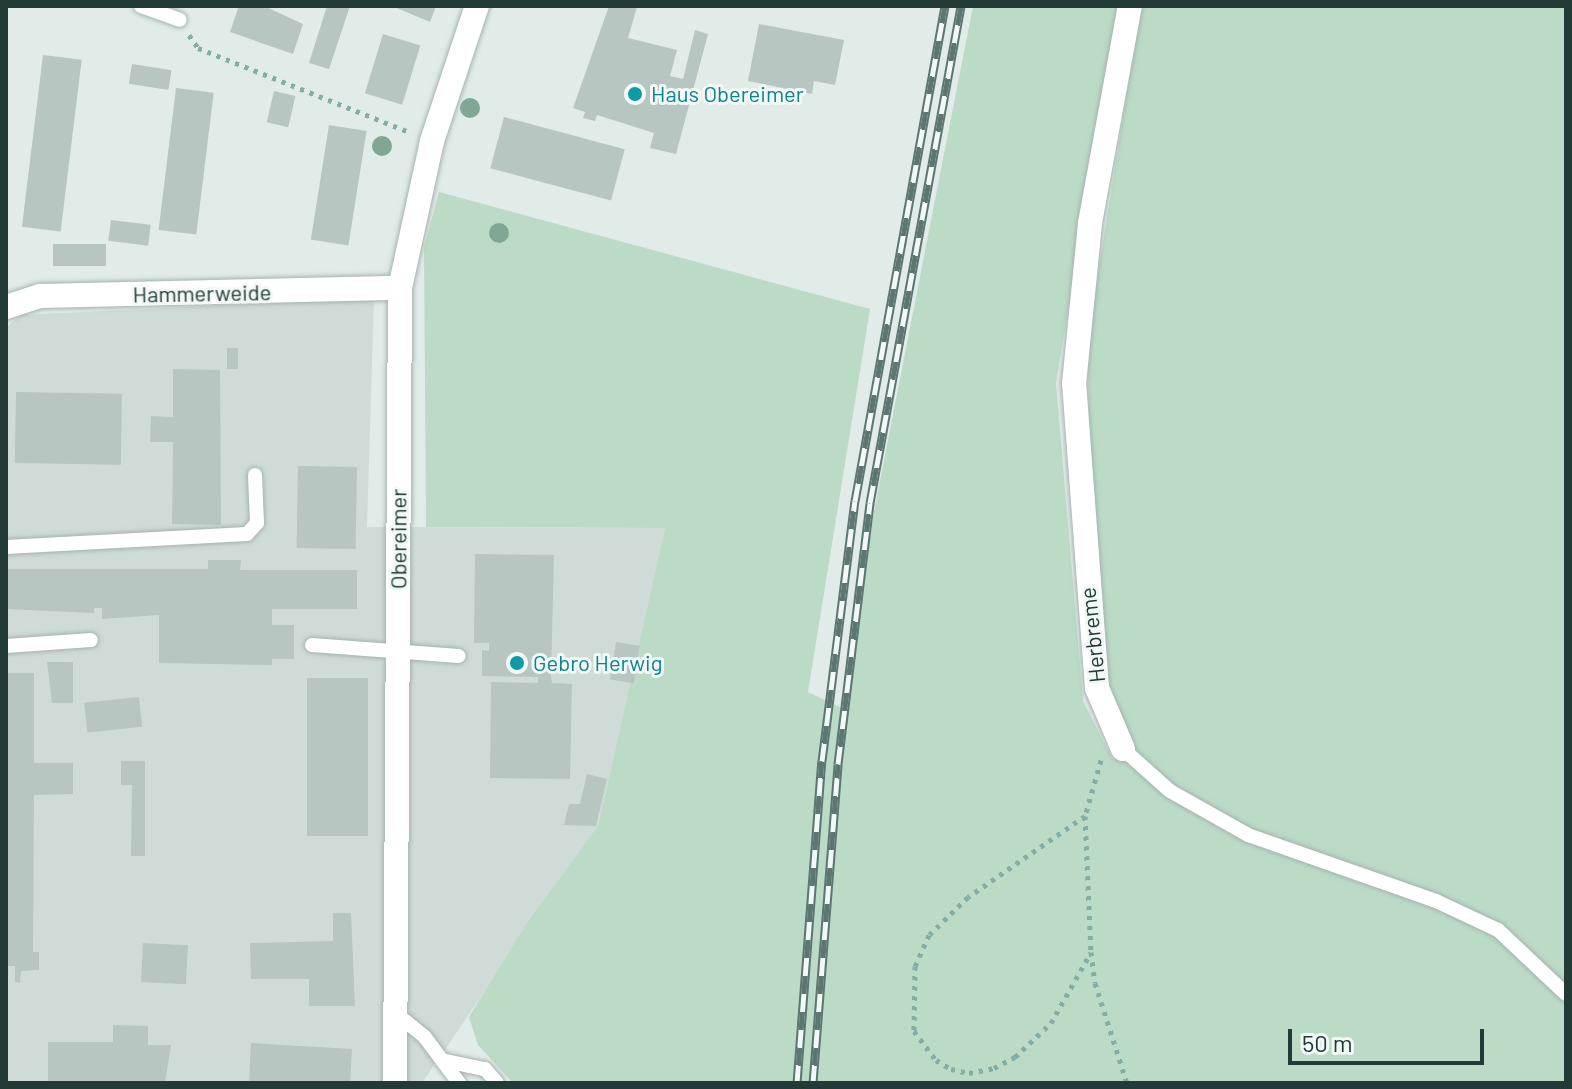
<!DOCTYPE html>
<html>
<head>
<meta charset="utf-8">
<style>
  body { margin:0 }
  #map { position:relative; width:1572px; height:1089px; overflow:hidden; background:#e1ebe8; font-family:Barlow,sans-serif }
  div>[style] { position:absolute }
  .built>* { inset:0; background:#cfdbd7 }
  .green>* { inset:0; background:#bbdbc7 }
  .building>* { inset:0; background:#b7c6c1; transform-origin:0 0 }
  .path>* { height:5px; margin-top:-2.5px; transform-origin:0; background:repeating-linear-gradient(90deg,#83ada5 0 4px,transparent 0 10px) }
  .roads { filter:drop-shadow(0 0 2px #a4b3af) drop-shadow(0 0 2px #a4b3af) }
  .lane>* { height:14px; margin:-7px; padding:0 7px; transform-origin:7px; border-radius:7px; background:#fff }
  .street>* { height:24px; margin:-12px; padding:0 12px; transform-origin:12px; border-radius:12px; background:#fff }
  .rail>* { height:9px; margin-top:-4.5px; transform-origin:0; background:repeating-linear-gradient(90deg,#f1f8f5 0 18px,#5d7672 0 36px); box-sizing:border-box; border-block:2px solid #5d7672 }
  .trees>* { width:20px; height:20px; margin:-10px; border-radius:50%; background:#7fa794 }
  .dots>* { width:22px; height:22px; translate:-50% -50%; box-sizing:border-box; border:4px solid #f1f8f5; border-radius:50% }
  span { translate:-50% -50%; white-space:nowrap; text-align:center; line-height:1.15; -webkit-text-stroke:6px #f1f8f5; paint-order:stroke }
  .culture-label { font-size:22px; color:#0d838f }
  .left { translate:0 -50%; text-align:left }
  .street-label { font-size:22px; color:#223b37 }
  .frame { position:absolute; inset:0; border:8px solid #223b37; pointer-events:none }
  .scale { position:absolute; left:1288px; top:1029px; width:196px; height:36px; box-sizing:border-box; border:4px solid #223b37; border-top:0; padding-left:10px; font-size:24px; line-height:28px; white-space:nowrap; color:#223b37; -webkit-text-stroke:6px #f1f8f5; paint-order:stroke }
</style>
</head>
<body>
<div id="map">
  <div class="built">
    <i style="clip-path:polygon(374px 298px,367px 527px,665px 528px,598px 826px,422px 1083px,6px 1083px,6px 328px,21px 315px)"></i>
  </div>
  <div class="green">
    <i style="clip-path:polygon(973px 6px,1118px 6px,1056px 383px,1083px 701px,1113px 760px,1089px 485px,1088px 336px,1141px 6px,1566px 6px,1566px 1083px,513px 1083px,478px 1045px,469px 1017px,527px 923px,598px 826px,665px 528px,426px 527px,424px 248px,439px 192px,870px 309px,808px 692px,842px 708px,859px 588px)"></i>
  </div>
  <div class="building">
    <i style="clip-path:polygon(239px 6px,264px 6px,303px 24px,293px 54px,230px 32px)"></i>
    <i style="clip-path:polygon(327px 6px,350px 6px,329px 69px,309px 63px)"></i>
    <i style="clip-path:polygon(392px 6px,434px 6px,435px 9px,430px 22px)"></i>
    <i style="clip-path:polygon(609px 6px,637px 7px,628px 38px,677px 50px,670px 76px,683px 79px,695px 30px,708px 34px,676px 154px,650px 148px,654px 133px,597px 115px,595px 121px,583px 118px,585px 112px,573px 108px)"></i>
    <i style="clip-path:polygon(759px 24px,844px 40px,835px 85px,814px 81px,812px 94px,748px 81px)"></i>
    <i style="left:383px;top:34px;width:39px;height:62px;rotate:17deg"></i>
    <i style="left:43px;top:55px;width:39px;height:173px;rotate:7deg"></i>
    <i style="left:132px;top:64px;width:40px;height:20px;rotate:9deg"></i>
    <i style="left:176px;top:88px;width:38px;height:143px;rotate:7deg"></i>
    <i style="left:274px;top:91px;width:22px;height:32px;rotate:13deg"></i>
    <i style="left:504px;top:117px;width:125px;height:53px;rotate:15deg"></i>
    <i style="left:329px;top:125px;width:38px;height:116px;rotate:9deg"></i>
    <i style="left:111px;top:220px;width:40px;height:21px;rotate:7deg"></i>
    <i style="left:53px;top:244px;width:53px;height:22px"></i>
    <i style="left:227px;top:348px;width:11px;height:21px"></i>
    <i style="clip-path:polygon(173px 369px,220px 370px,221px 525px,172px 524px,173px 442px,150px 442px,151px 416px,173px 417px)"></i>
    <i style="left:16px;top:392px;width:106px;height:71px;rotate:1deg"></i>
    <i style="left:298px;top:466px;width:59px;height:82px;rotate:1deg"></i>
    <i style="clip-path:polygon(475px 554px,554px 555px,551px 677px,552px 683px,572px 684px,570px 779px,490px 778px,491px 682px,538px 683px,538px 677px,482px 676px,482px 650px,489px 651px,489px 643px,474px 643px)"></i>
    <i style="clip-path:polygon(208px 560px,241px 560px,240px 570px,357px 570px,357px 609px,272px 609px,272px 625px,294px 625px,294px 659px,272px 659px,272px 665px,159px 663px,159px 615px,102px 619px,102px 608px,94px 608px,94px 613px,6px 609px,6px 569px,208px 569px)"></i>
    <i style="left:616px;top:642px;width:24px;height:38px;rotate:9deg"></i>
    <i style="clip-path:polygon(47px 662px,73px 662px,73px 703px,52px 703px)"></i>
    <i style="clip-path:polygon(6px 673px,34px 673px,34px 763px,73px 763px,73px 794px,34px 795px,33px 952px,39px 952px,39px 970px,21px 971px,20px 983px,15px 982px,15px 966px,6px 966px)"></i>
    <i style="left:307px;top:678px;width:61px;height:158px"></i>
    <i style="left:139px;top:697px;width:30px;height:55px;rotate:84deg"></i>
    <i style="clip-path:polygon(121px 761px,145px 761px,145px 856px,131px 856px,132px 785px,121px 785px)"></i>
    <i style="clip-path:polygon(587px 774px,607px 779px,596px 826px,564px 825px,569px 804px,580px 804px)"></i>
    <i style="clip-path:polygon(333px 913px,351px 913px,355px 1006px,309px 1006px,309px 979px,251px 979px,250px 943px,333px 941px)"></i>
    <i style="left:143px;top:943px;width:45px;height:39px;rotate:3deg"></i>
    <i style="clip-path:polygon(113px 1025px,148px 1026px,148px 1045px,171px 1045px,165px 1083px,48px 1083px,48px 1042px,113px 1042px)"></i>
    <i style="clip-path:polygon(251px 1043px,352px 1049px,350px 1083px,249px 1083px)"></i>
  </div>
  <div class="path">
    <i style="left:189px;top:35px;width:16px;rotate:55deg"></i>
    <i style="left:198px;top:48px;width:230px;rotate:21.7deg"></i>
    <i style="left:1101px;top:760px;width:58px;rotate:105.9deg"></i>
    <i style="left:1085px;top:816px;width:136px;rotate:87.5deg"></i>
    <i style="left:1091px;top:952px;width:31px;rotate:83deg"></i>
    <i style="left:1095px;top:983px;width:105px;rotate:72.3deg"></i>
    <i style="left:1085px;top:816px;width:142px;rotate:145.3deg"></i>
    <i style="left:968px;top:897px;width:54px;rotate:135.7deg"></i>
    <i style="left:929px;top:935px;width:34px;rotate:114deg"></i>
    <i style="left:915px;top:966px;width:65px;rotate:90.9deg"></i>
    <i style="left:914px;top:1031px;width:36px;rotate:53deg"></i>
    <i style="left:936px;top:1060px;width:17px;rotate:31deg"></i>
    <i style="left:951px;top:1069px;width:18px;rotate:13deg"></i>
    <i style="left:969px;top:1073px;width:25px;rotate:-11deg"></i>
    <i style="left:994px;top:1068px;width:24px;rotate:-28deg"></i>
    <i style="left:1015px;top:1057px;width:50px;rotate:-43.4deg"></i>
    <i style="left:1051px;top:1023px;width:81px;rotate:-60.6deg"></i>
  </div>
  <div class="roads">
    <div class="lane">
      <i style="left:141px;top:6px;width:41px;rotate:19.7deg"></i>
      <i style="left:6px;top:547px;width:241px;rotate:-3.1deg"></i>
      <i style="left:247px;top:534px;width:15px;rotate:-48deg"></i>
      <i style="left:257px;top:523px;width:48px;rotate:-92.4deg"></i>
      <i style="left:312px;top:645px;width:147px;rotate:4.3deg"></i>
      <i style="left:6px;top:646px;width:85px;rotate:-4deg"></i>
      <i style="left:1123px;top:749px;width:63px;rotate:41.8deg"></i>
      <i style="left:1170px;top:791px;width:90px;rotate:29.4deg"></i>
      <i style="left:1248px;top:835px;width:199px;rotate:19.3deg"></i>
      <i style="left:1436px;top:901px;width:68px;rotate:25.1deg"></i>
      <i style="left:1498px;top:930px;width:93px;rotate:43.3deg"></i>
      <i style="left:394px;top:1012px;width:38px;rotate:39deg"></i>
      <i style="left:424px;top:1036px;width:59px;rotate:53.3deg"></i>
      <i style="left:446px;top:1061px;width:40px;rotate:12deg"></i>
      <i style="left:485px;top:1069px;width:18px;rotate:49deg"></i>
    </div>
    <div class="street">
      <i style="left:6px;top:307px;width:36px;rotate:-18deg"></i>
      <i style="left:40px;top:296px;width:360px;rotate:-1.3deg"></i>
      <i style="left:1123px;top:749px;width:66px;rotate:-113.1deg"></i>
      <i style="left:1097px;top:688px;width:305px;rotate:-94.3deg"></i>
      <i style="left:1074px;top:384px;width:162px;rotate:-84.3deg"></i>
      <i style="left:1090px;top:223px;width:221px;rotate:-79.6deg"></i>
      <i style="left:395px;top:1083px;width:795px;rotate:-89.64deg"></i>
      <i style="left:400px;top:288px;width:150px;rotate:-77.7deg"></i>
      <i style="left:432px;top:141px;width:142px;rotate:-71.6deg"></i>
    </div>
  </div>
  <div class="rail">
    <i style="left:797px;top:1083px;width:323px;rotate:-85.6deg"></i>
    <i style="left:822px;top:761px;width:262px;rotate:-82.8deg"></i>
    <i style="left:855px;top:501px;width:503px;rotate:-79.7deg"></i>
    <i style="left:813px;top:1083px;width:320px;rotate:-85.5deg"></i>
    <i style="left:838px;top:764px;width:263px;rotate:-83deg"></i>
    <i style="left:870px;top:503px;width:505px;rotate:-79.62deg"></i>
  </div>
  <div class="trees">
    <i style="left:470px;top:108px"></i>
    <i style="left:382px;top:146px"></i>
    <i style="left:499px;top:233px"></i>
  </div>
  <div class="dots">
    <i style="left:635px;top:94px;background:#0f9aa8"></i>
    <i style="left:517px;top:663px;background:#0f9aa8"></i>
  </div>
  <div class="culture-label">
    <span class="left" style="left:651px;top:94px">Haus Obereimer</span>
    <span class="left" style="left:533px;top:663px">Gebro Herwig</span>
  </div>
  <div class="street-label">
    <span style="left:202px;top:293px;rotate:-1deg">Hammerweide</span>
    <span style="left:398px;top:539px;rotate:-90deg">Obereimer</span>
    <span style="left:1092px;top:635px;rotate:-96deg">Herbreme</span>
  </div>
  <div class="frame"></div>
  <div class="scale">50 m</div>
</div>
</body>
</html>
